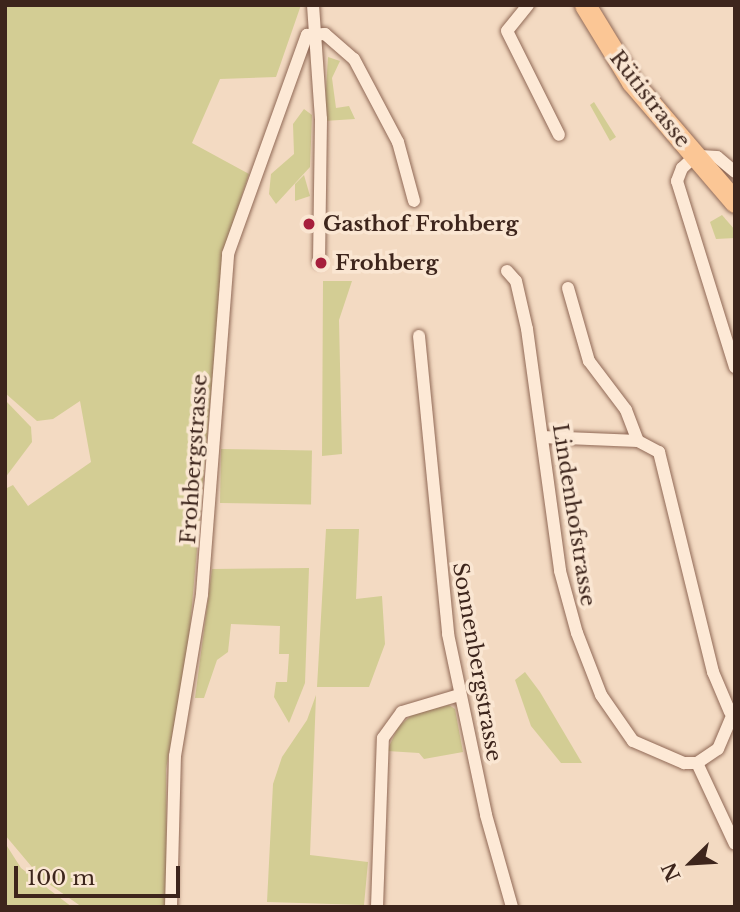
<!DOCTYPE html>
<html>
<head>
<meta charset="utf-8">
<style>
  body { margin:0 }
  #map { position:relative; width:740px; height:912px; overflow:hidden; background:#f3dac2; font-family:"Libre Baskerville",serif }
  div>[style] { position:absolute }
  .green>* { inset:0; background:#d3cd94; transform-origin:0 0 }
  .roads { filter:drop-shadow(0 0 2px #906956) drop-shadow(0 0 2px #906956) }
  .street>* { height:12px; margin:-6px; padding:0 6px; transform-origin:6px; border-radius:6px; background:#fde9d6 }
  .primary>* { height:21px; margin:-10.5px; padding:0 10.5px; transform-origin:10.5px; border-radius:10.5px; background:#fbc695 }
  .dots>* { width:19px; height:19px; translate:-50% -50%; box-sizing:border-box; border:4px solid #fae6d2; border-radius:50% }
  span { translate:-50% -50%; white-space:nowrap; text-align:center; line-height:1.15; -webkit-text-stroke:7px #fae6d2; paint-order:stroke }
  .street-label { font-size:21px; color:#3d251c }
  .poi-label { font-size:21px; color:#3d251c; font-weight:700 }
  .left { translate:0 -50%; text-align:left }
  .frame { position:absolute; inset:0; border:7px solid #3d251c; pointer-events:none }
  .north { position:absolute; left:656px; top:828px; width:70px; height:70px; -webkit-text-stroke:5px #fae6d2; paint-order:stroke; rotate:246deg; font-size:19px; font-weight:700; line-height:28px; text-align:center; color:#3d251c }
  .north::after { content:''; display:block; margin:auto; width:24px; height:32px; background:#3d251c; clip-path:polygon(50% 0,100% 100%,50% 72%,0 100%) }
  .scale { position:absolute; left:14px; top:866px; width:166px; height:32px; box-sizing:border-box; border:4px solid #3d251c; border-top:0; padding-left:9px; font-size:21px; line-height:24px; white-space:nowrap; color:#3d251c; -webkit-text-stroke:5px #fae6d2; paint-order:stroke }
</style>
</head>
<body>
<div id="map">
  <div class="green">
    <i style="clip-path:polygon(5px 5px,301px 5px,276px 77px,220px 79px,192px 143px,249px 174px,224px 250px,188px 649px,166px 769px,167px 907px,82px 907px,42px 879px,5px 835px,5px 489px,13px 485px,28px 506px,91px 462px,80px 401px,53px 419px,37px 421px,5px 393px)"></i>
    <i style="clip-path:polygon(328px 57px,340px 61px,332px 78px,336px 108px,349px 106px,355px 119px,324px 121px)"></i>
    <i style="clip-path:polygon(594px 102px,616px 137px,610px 141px,590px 105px)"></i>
    <i style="clip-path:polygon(304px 109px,312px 115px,310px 167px,276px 204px,269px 194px,271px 174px,294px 154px,293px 124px)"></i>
    <i style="clip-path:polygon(304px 175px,310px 196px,295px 201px,295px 184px)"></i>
    <i style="clip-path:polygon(722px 215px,735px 230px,735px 238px,716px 239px,710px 222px)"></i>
    <i style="clip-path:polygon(323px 281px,352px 281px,339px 320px,342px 454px,322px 456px)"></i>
    <i style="clip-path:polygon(5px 400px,31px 427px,32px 442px,5px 478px)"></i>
    <i style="left:221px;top:449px;width:91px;height:54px;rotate:1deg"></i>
    <i style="clip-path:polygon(326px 529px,359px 529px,356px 599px,382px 596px,385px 644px,369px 687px,317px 687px)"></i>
    <i style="clip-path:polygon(309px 568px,305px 683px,289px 723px,274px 697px,276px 682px,287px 682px,289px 654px,279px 654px,280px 626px,231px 624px,228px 652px,217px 660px,204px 698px,195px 698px,212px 569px)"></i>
    <i style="clip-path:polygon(525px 672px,540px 692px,582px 763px,561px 763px,531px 726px,515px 680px)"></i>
    <i style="clip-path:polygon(316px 695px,310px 855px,368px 862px,364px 905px,267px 902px,273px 784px,282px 757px,307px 720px)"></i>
    <i style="clip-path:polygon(449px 705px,455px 709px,463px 752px,424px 759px,419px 753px,387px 751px,398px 727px,413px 714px)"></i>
    <i style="clip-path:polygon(5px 843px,21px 868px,72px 907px,5px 907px)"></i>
  </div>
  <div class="roads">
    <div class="street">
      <i style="left:313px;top:5px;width:114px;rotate:86deg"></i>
      <i style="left:321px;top:119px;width:143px;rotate:90.8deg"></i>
      <i style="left:528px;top:5px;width:33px;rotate:129deg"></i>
      <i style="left:507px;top:31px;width:116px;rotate:63.4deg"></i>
      <i style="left:735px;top:172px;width:23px;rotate:-140deg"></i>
      <i style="left:717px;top:157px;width:22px;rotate:-177deg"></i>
      <i style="left:695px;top:156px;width:18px;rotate:137deg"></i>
      <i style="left:682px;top:168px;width:14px;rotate:111deg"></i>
      <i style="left:677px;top:181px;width:195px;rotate:72.7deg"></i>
      <i style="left:507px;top:271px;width:13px;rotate:48deg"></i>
      <i style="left:516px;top:281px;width:49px;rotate:77.1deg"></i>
      <i style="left:527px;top:329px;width:244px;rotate:82.2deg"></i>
      <i style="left:560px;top:571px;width:64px;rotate:74.7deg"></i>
      <i style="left:577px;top:633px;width:66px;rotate:68.8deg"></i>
      <i style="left:601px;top:695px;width:56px;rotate:55.2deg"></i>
      <i style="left:633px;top:741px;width:56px;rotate:23.3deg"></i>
      <i style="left:684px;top:763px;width:13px"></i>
      <i style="left:697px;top:763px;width:25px;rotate:-34deg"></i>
      <i style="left:718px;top:749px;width:43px;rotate:-67deg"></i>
      <i style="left:568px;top:288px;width:76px;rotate:74deg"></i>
      <i style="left:589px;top:361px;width:61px;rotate:52.9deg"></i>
      <i style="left:626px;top:410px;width:33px;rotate:69deg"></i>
      <i style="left:419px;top:336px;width:299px;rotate:84.4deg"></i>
      <i style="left:448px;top:634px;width:185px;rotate:78.1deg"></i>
      <i style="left:486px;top:815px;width:96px;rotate:74.2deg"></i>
      <i style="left:542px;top:437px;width:96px;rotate:2.4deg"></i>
      <i style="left:638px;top:441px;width:24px;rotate:28deg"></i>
      <i style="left:659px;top:452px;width:227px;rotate:76.2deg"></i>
      <i style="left:713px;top:672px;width:43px;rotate:67deg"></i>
      <i style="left:697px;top:763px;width:89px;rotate:64.9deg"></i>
      <i style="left:171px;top:907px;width:151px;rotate:-88.5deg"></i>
      <i style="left:175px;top:756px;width:164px;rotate:-80.5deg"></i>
      <i style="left:202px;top:594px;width:341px;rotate:-85.6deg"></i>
      <i style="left:228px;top:254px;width:233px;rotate:-70.2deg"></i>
      <i style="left:307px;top:35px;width:18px;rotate:-3deg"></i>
      <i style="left:325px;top:34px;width:38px;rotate:41deg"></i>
      <i style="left:354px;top:59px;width:94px;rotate:62.1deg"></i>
      <i style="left:398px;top:142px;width:61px;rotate:74.8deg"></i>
      <i style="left:377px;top:907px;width:169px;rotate:-88deg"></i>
      <i style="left:383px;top:738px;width:32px;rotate:-54deg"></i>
      <i style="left:402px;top:712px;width:59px;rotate:-16.6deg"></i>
    </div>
    <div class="primary">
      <i style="left:585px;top:5px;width:90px;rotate:58.6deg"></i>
      <i style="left:632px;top:82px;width:158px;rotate:49.4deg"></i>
    </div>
  </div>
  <div class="dots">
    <i style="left:309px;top:224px;background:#a61f3c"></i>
    <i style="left:321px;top:263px;background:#a61f3c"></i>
  </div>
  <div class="street-label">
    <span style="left:650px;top:99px;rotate:52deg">Rütistrasse</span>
    <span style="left:194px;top:459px;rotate:-86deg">Frohbergstrasse</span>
    <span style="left:574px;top:515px;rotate:81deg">Lindenhofstrasse</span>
    <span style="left:477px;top:662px;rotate:80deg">Sonnenbergstrasse</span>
  </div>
  <div class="poi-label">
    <span class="left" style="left:323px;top:224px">Gasthof Frohberg</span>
    <span class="left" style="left:335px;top:263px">Frohberg</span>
  </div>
  <div class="frame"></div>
  <div class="north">N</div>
  <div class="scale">100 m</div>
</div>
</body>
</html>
